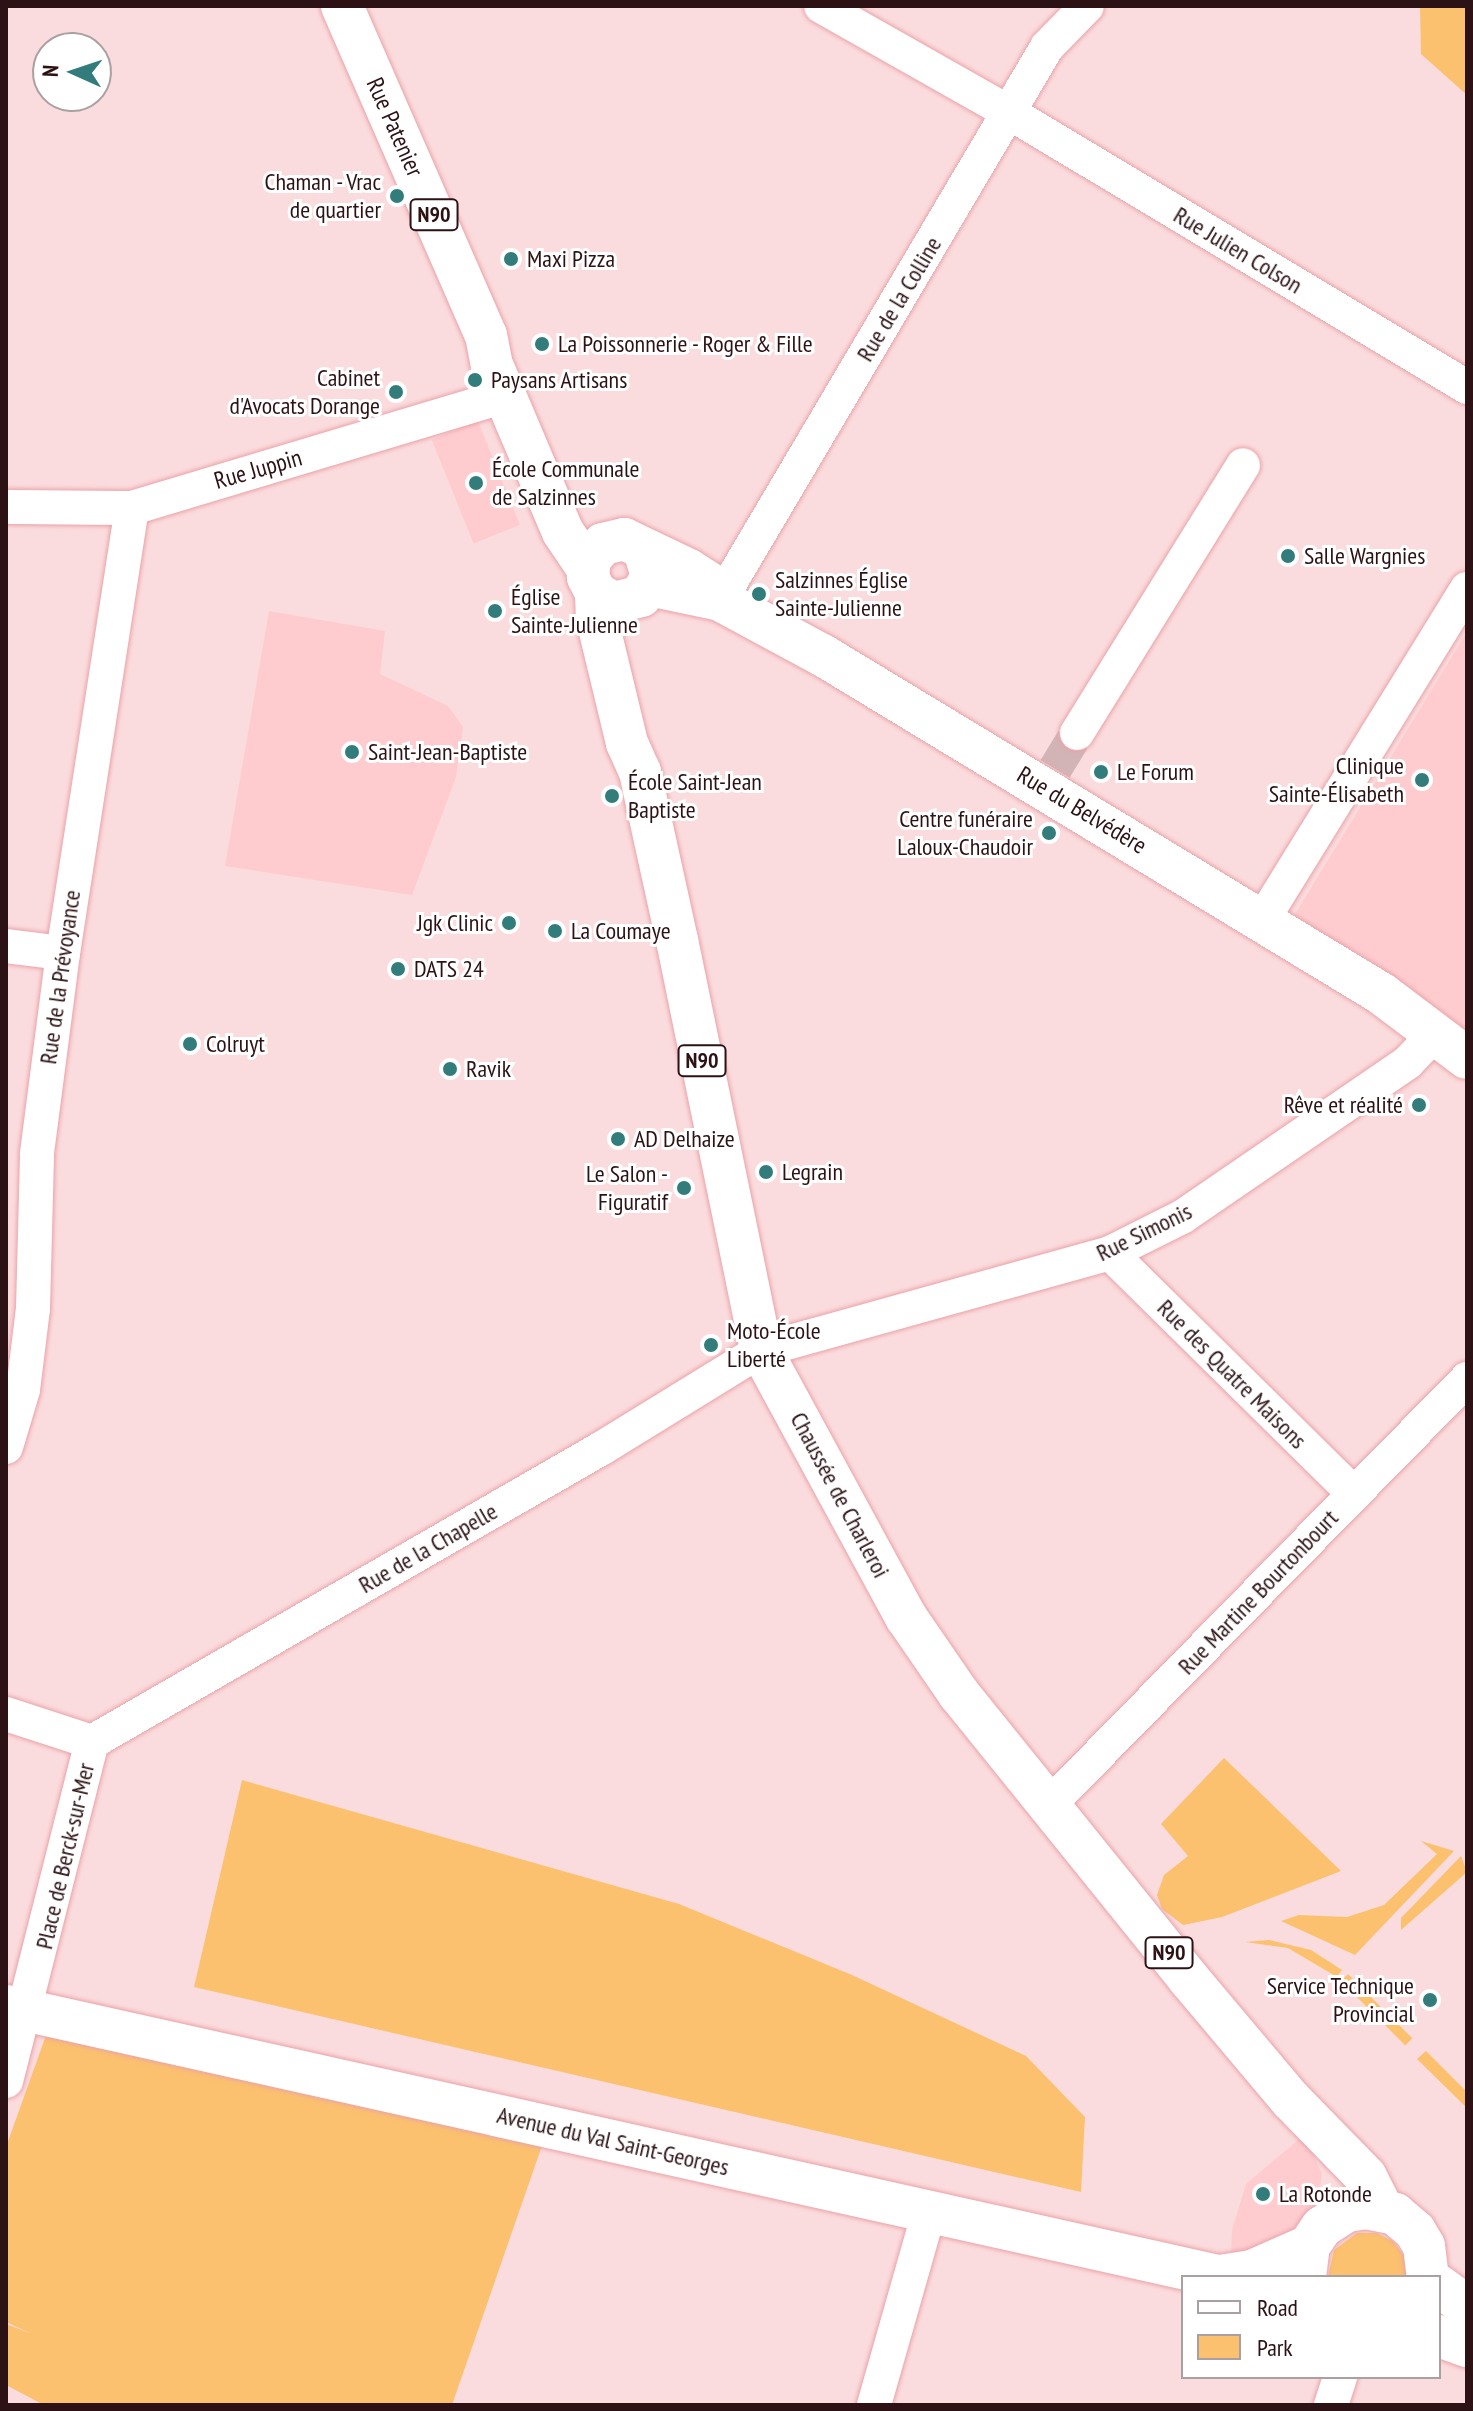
<!DOCTYPE html>
<html>
<head>
<meta charset="utf-8">
<style>
  body { margin:0 }
  #map { position:relative; width:1473px; height:2411px; overflow:hidden; background:#fbdcde; font-family:"PT Sans Narrow",sans-serif }
  div>[style] { position:absolute }
  .built>* { inset:0; background:#fecccf; transform-origin:0 0 }
  .green>* { inset:0; background:#fbc16e; transform-origin:0 0 }
  .minor-tunnel>* { height:34px; margin-top:-17px; transform-origin:0; background:repeating-linear-gradient(90deg,#d2b4b6 0 34px,transparent 0 51px) }
  .roads { filter:drop-shadow(0 0 2px #eaa3a8) drop-shadow(0 0 2px #eaa3a8) }
  .minor>* { height:34px; margin:-17px; padding:0 17px; transform-origin:17px; border-radius:17px; background:#fff }
  .major>* { height:42px; margin:-21px; padding:0 21px; transform-origin:21px; border-radius:21px; background:#fff }
  .dots>* { width:22px; height:22px; translate:-50% -50%; box-sizing:border-box; border:4px solid #fff; border-radius:50% }
  span { translate:-50% -50%; white-space:nowrap; text-align:center; line-height:1.15; -webkit-text-stroke:6px #fff; paint-order:stroke }
  .shield-label span { padding:2px 6px; background:#fff; border:2px solid; border-radius:6px; -webkit-text-stroke-width:0 }
  .shield-label { font-size:22px; color:#2c1215; font-weight:700 }
  .street-label { font-size:24px; color:#2c1215 }
  .poi-label { font-size:24px; color:#2c1215 }
  .right { translate:-100% -50%; text-align:right }
  .left { translate:0 -50%; text-align:left }
  .frame { position:absolute; inset:0; border:8px solid #2c1215; pointer-events:none }
  .legend { position:absolute; left:1181px; top:2275px; width:260px; height:104px; box-sizing:border-box; background:#fff; border:2px solid #aba0a1; margin:0; padding:10px 14px; list-style:none; font-size:24px; color:#2c1215 }
  .legend li { display:flex; align-items:center; gap:16px; height:40px }
  .legend b { width:40px; border:2px solid #aba0a1 }
  .north { position:absolute; left:32px; top:32px; width:80px; height:80px; box-sizing:border-box; background:#fff; border:2px solid #aba0a1; border-radius:50%; rotate:273deg; font-size:22px; font-weight:700; line-height:32px; text-align:center; color:#2c1215 }
  .north::after { content:''; display:block; margin:auto; width:28px; height:36px; background:#337c7c; clip-path:polygon(50% 0,100% 100%,50% 72%,0 100%) }
</style>
</head>
<body>
<div id="map">
  <div class="built">
    <i style="left:478px;top:421px;width:112px;height:50px;rotate:68deg"></i>
    <i style="clip-path:polygon(269px 611px,385px 631px,380px 674px,448px 706px,463px 727px,456px 777px,412px 895px,225px 866px)"></i>
    <i style="clip-path:polygon(1467px 632px,1467px 1040px,1286px 929px)"></i>
    <i style="clip-path:polygon(1304px 2135px,1322px 2174px,1317px 2211px,1307px 2226px,1231px 2258px,1232px 2230px,1246px 2184px)"></i>
  </div>
  <div class="green">
    <i style="clip-path:polygon(1420px 6px,1467px 6px,1467px 95px,1421px 54px)"></i>
    <i style="clip-path:polygon(1224px 1758px,1341px 1871px,1222px 1917px,1183px 1925px,1162px 1909px,1157px 1895px,1164px 1875px,1188px 1856px,1161px 1824px)"></i>
    <i style="clip-path:polygon(242px 1780px,679px 1904px,852px 1975px,1026px 2056px,1085px 2117px,1081px 2192px,194px 1987px)"></i>
    <i style="clip-path:polygon(1421px 1841px,1454px 1851px,1355px 1955px,1281px 1921px,1299px 1915px,1347px 1917px,1384px 1905px,1437px 1854px)"></i>
    <i style="clip-path:polygon(1461px 1856px,1467px 1872px,1401px 1930px,1401px 1918px)"></i>
    <i style="clip-path:polygon(1269px 1940px,1311px 1950px,1342px 1970px,1337px 1977px,1288px 1948px,1245px 1942px)"></i>
    <i style="left:1348px;top:1974px;width:91px;height:10px;rotate:45deg"></i>
    <i style="clip-path:polygon(49px 2027px,545px 2137px,452px 2405px,44px 2405px,6px 2385px,6px 2324px,30px 2333px,6px 2322px,6px 2147px)"></i>
    <i style="clip-path:polygon(1426px 2051px,1467px 2092px,1467px 2108px,1417px 2059px)"></i>
    <i style="clip-path:polygon(1357px 2233px,1376px 2233px,1393px 2241px,1405px 2257px,1407px 2277px,1328px 2277px,1334px 2250px)"></i>
  </div>
  <div class="minor-tunnel">
    <i style="left:1055px;top:769px;width:42px;rotate:-58.6deg"></i>
  </div>
  <div class="roads">
    <div class="minor">
      <i style="left:821px;top:6px;width:217px;rotate:29.5deg"></i>
      <i style="left:1010px;top:113px;width:533px;rotate:30.95deg"></i>
      <i style="left:6px;top:507px;width:126px;rotate:0.5deg"></i>
      <i style="left:132px;top:508px;width:389px;rotate:-16.7deg"></i>
      <i style="left:720px;top:600px;width:642px;rotate:-59.4deg"></i>
      <i style="left:1047px;top:47px;width:57px;rotate:-45.7deg"></i>
      <i style="left:1077px;top:733px;width:315px;rotate:-58.2deg"></i>
      <i style="left:1263px;top:919px;width:388px;rotate:-58.3deg"></i>
      <i style="left:6px;top:946px;width:57px;rotate:7deg"></i>
      <i style="left:1110px;top:1253px;width:343px;rotate:44.6deg"></i>
      <i style="left:6px;top:1447px;width:59px;rotate:-73.4deg"></i>
      <i style="left:23px;top:1390px;width:82px;rotate:-83deg"></i>
      <i style="left:33px;top:1309px;width:156px;rotate:-88.5deg"></i>
      <i style="left:37px;top:1153px;width:202px;rotate:-82.6deg"></i>
      <i style="left:63px;top:953px;width:450px;rotate:-81.2deg"></i>
      <i style="left:6px;top:1714px;width:90px;rotate:18deg"></i>
      <i style="left:92px;top:1742px;width:589px;rotate:-29.96deg"></i>
      <i style="left:602px;top:1448px;width:187px;rotate:-31.6deg"></i>
      <i style="left:761px;top:1350px;width:362px;rotate:-15.5deg"></i>
      <i style="left:1110px;top:1253px;width:80px;rotate:-26.6deg"></i>
      <i style="left:1182px;top:1217px;width:274px;rotate:-34.4deg"></i>
      <i style="left:1408px;top:1062px;width:39px;rotate:-46deg"></i>
      <i style="left:1049px;top:1805px;width:597px;rotate:-45.54deg"></i>
      <i style="left:6px;top:2081px;width:350px;rotate:-75.8deg"></i>
      <i style="left:874px;top:2405px;width:201px;rotate:-74.1deg"></i>
      <i style="left:1331px;top:2405px;width:29px;rotate:-72deg"></i>
    </div>
    <div class="major">
      <i style="left:342px;top:6px;width:359px;rotate:66.4deg"></i>
      <i style="left:486px;top:335px;width:31px;rotate:79deg"></i>
      <i style="left:492px;top:365px;width:181px;rotate:67deg"></i>
      <i style="left:563px;top:532px;width:45px;rotate:56deg"></i>
      <i style="left:644px;top:550px;width:27px;rotate:73deg"></i>
      <i style="left:652px;top:576px;width:23px;rotate:119deg"></i>
      <i style="left:641px;top:596px;width:28px;rotate:165deg"></i>
      <i style="left:614px;top:603px;width:21px;rotate:-151deg"></i>
      <i style="left:596px;top:593px;width:18px;rotate:-117deg"></i>
      <i style="left:588px;top:577px;width:18px;rotate:-84deg"></i>
      <i style="left:590px;top:559px;width:20px;rotate:-49deg"></i>
      <i style="left:603px;top:544px;width:22px;rotate:-13deg"></i>
      <i style="left:624px;top:539px;width:72px;rotate:25.5deg"></i>
      <i style="left:689px;top:570px;width:33px;rotate:33deg"></i>
      <i style="left:717px;top:588px;width:7px;rotate:74deg"></i>
      <i style="left:649px;top:585px;width:73px;rotate:11.9deg"></i>
      <i style="left:720px;top:600px;width:118px;rotate:28.3deg"></i>
      <i style="left:824px;top:656px;width:652px;rotate:31.2deg"></i>
      <i style="left:1382px;top:994px;width:106px;rotate:37deg"></i>
      <i style="left:596px;top:593px;width:26px;rotate:88deg"></i>
      <i style="left:597px;top:619px;width:128px;rotate:76.4deg"></i>
      <i style="left:627px;top:743px;width:32px;rotate:66deg"></i>
      <i style="left:640px;top:772px;width:172px;rotate:77.6deg"></i>
      <i style="left:677px;top:940px;width:419px;rotate:78.4deg"></i>
      <i style="left:761px;top:1350px;width:304px;rotate:61.5deg"></i>
      <i style="left:906px;top:1617px;width:93px;rotate:55.5deg"></i>
      <i style="left:959px;top:1694px;width:366px;rotate:51.1deg"></i>
      <i style="left:1189px;top:1979px;width:157px;rotate:49.9deg"></i>
      <i style="left:1290px;top:2099px;width:109px;rotate:45.7deg"></i>
      <i style="left:1366px;top:2177px;width:37px;rotate:63deg"></i>
      <i style="left:6px;top:2006px;width:1246px;rotate:12.56deg"></i>
      <i style="left:1220px;top:2276px;width:32px;rotate:-9deg"></i>
      <i style="left:1252px;top:2271px;width:62px;rotate:-23.7deg"></i>
      <i style="left:1305px;top:2277px;width:31px;rotate:-83deg"></i>
      <i style="left:1309px;top:2246px;width:23px;rotate:-56deg"></i>
      <i style="left:1322px;top:2227px;width:30px;rotate:-33deg"></i>
      <i style="left:1347px;top:2211px;width:18px;rotate:-9deg"></i>
      <i style="left:1365px;top:2208px;width:31px;rotate:11deg"></i>
      <i style="left:1395px;top:2214px;width:26px;rotate:40deg"></i>
      <i style="left:1415px;top:2231px;width:17px;rotate:59deg"></i>
      <i style="left:1424px;top:2246px;width:31px;rotate:83deg"></i>
      <i style="left:1439px;top:2286px;width:34px;rotate:36deg"></i>
      <i style="left:1439px;top:2336px;width:30px;rotate:20deg"></i>
    </div>
  </div>
  <div class="dots">
    <i style="left:397px;top:196px;background:#337c7c"></i>
    <i style="left:511px;top:259px;background:#337c7c"></i>
    <i style="left:542px;top:344px;background:#337c7c"></i>
    <i style="left:475px;top:380px;background:#337c7c"></i>
    <i style="left:396px;top:392px;background:#337c7c"></i>
    <i style="left:476px;top:483px;background:#337c7c"></i>
    <i style="left:1288px;top:556px;background:#337c7c"></i>
    <i style="left:759px;top:594px;background:#337c7c"></i>
    <i style="left:495px;top:611px;background:#337c7c"></i>
    <i style="left:352px;top:752px;background:#337c7c"></i>
    <i style="left:1101px;top:772px;background:#337c7c"></i>
    <i style="left:1422px;top:780px;background:#337c7c"></i>
    <i style="left:612px;top:796px;background:#337c7c"></i>
    <i style="left:1049px;top:833px;background:#337c7c"></i>
    <i style="left:509px;top:923px;background:#337c7c"></i>
    <i style="left:555px;top:931px;background:#337c7c"></i>
    <i style="left:398px;top:969px;background:#337c7c"></i>
    <i style="left:190px;top:1044px;background:#337c7c"></i>
    <i style="left:450px;top:1069px;background:#337c7c"></i>
    <i style="left:1419px;top:1105px;background:#337c7c"></i>
    <i style="left:618px;top:1139px;background:#337c7c"></i>
    <i style="left:766px;top:1172px;background:#337c7c"></i>
    <i style="left:684px;top:1188px;background:#337c7c"></i>
    <i style="left:711px;top:1345px;background:#337c7c"></i>
    <i style="left:1430px;top:2000px;background:#337c7c"></i>
    <i style="left:1263px;top:2194px;background:#337c7c"></i>
  </div>
  <div class="shield-label">
    <span style="left:434px;top:215px">N90</span>
    <span style="left:702px;top:1061px">N90</span>
    <span style="left:1169px;top:1953px">N90</span>
  </div>
  <div class="street-label">
    <span style="left:395px;top:127px;rotate:66deg">Rue Patenier</span>
    <span style="left:1238px;top:250px;rotate:31deg">Rue Julien Colson</span>
    <span style="left:899px;top:299px;rotate:-59deg">Rue de la Colline</span>
    <span style="left:258px;top:469px;rotate:-16deg">Rue Juppin</span>
    <span style="left:1082px;top:810px;rotate:31deg">Rue du Belvédère</span>
    <span style="left:60px;top:977px;rotate:-82deg">Rue de la Prévoyance</span>
    <span style="left:1144px;top:1232px;rotate:-26deg">Rue Simonis</span>
    <span style="left:1232px;top:1374px;rotate:45deg">Rue des Quatre Maisons</span>
    <span style="left:840px;top:1495px;rotate:62deg">Chaussée de Charleroi</span>
    <span style="left:428px;top:1548px;rotate:-30deg">Rue de la Chapelle</span>
    <span style="left:1258px;top:1592px;rotate:-46deg">Rue Martine Bourtonbourt</span>
    <span style="left:65px;top:1856px;rotate:-77deg">Place de Berck-sur-Mer</span>
    <span style="left:613px;top:2141px;rotate:13deg">Avenue du Val Saint-Georges</span>
  </div>
  <div class="poi-label">
    <span class="right" style="left:381px;top:196px">Chaman - Vrac<br>de quartier</span>
    <span class="left" style="left:527px;top:259px">Maxi Pizza</span>
    <span class="left" style="left:558px;top:344px">La Poissonnerie - Roger &amp; Fille</span>
    <span class="right" style="left:380px;top:392px">Cabinet<br>d'Avocats Dorange</span>
    <span class="left" style="left:491px;top:380px">Paysans Artisans</span>
    <span class="left" style="left:492px;top:483px">École Communale<br>de Salzinnes</span>
    <span class="left" style="left:1304px;top:556px">Salle Wargnies</span>
    <span class="left" style="left:775px;top:594px">Salzinnes Église<br>Sainte-Julienne</span>
    <span class="left" style="left:511px;top:611px">Église<br>Sainte-Julienne</span>
    <span class="left" style="left:368px;top:752px">Saint-Jean-Baptiste</span>
    <span class="right" style="left:1404px;top:780px">Clinique<br>Sainte-Élisabeth</span>
    <span class="left" style="left:1117px;top:772px">Le Forum</span>
    <span class="left" style="left:628px;top:796px">École Saint-Jean<br>Baptiste</span>
    <span class="right" style="left:1033px;top:833px">Centre funéraire<br>Laloux-Chaudoir</span>
    <span class="right" style="left:493px;top:923px">Jgk Clinic</span>
    <span class="left" style="left:571px;top:931px">La Coumaye</span>
    <span class="left" style="left:414px;top:969px">DATS 24</span>
    <span class="left" style="left:206px;top:1044px">Colruyt</span>
    <span class="left" style="left:466px;top:1069px">Ravik</span>
    <span class="right" style="left:1403px;top:1105px">Rêve et réalité</span>
    <span class="left" style="left:634px;top:1139px">AD Delhaize</span>
    <span class="left" style="left:782px;top:1172px">Legrain</span>
    <span class="right" style="left:668px;top:1188px">Le Salon -<br>Figuratif</span>
    <span class="left" style="left:727px;top:1345px">Moto-École<br>Liberté</span>
    <span class="right" style="left:1414px;top:2000px">Service Technique<br>Provincial</span>
    <span class="left" style="left:1279px;top:2194px">La Rotonde</span>
  </div>
  <div class="frame"></div>
  <ul class="legend">
  <li><b style="height:10px;background:#fff"></b>Road</li>
  <li><b style="height:22px;background:#fbc16e"></b>Park</li>
  </ul>
  <div class="north">N</div>
</div>
</body>
</html>
